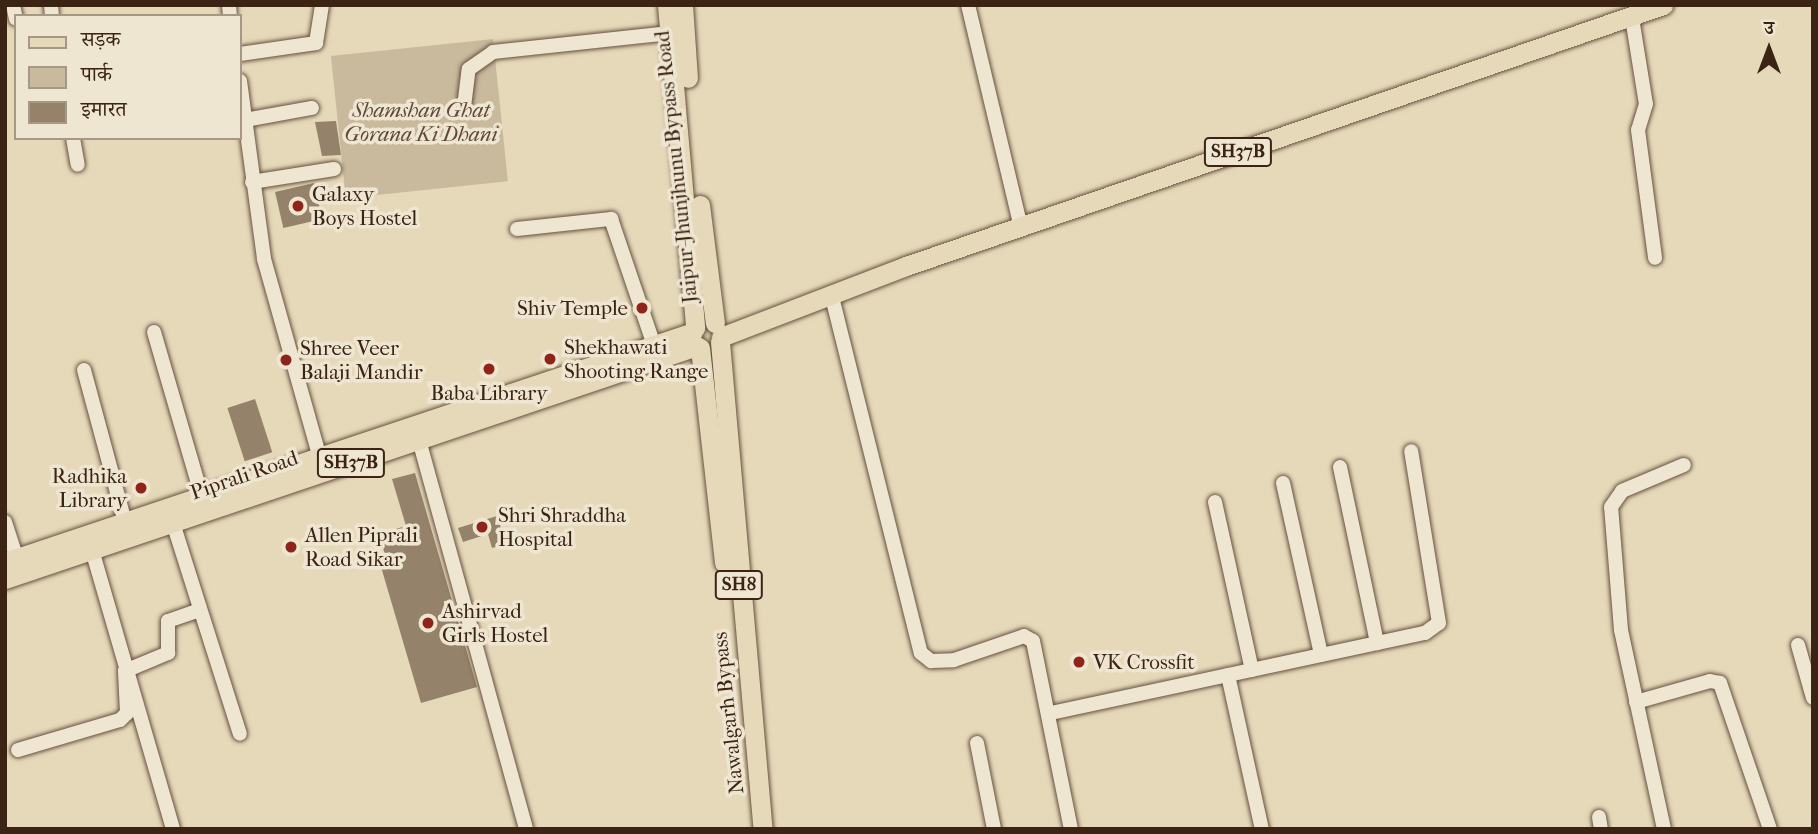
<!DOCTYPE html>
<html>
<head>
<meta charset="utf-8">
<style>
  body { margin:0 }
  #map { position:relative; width:1818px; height:834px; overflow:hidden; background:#e6d9ba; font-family:"IM FELL French Canon","Noto Serif Devanagari",serif }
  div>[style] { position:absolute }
  .green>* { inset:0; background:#c9ba9e; transform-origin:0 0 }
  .building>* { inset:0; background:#94826a; transform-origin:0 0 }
  .roads { filter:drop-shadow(0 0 2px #66513e) drop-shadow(0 0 2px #66513e) }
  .minor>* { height:14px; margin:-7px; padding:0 7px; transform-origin:7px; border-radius:7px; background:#efe6d2 }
  .major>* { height:19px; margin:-9.5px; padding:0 9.5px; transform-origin:9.5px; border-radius:9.5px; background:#e6d9ba }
  .dots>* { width:19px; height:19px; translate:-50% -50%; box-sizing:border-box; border:4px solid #efe6d2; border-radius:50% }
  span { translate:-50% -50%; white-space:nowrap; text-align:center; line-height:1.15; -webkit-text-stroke:7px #efe6d2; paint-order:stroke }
  .shield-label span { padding:2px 5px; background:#efe6d2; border:2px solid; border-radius:5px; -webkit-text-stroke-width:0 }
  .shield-label { font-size:19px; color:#3b2414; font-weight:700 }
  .park-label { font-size:21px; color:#5e4a36; font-style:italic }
  .street-label { font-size:21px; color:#3b2414 }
  .poi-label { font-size:21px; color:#3b2414 }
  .left { translate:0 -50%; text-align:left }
  .right { translate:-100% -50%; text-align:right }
  .frame { position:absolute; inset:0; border:7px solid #3b2414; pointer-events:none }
  .legend { position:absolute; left:14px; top:14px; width:228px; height:126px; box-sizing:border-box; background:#efe6d2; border:2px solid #a79886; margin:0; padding:9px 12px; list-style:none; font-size:21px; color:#3b2414 }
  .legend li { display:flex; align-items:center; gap:14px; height:35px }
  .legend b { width:35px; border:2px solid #a79886 }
  .north { position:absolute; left:1734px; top:14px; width:70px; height:70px; -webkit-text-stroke:5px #efe6d2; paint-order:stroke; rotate:0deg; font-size:19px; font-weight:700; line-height:28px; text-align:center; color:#3b2414 }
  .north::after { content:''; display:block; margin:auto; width:24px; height:32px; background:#3b2414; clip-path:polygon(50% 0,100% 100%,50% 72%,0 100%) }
</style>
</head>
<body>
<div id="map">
  <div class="green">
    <i style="left:493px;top:39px;width:143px;height:163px;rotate:84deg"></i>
  </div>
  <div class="building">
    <i style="clip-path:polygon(336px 121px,341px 155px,322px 156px,315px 122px)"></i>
    <i style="left:314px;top:183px;width:37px;height:40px;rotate:77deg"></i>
    <i style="left:255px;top:399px;width:56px;height:29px;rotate:72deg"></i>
    <i style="clip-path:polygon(415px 473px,477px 687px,421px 703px,379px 560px,386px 558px,379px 534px,406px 526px,392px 479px)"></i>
    <i style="clip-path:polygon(497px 516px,506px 544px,492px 548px,488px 534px,463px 542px,458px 528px)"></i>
  </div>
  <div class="roads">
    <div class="minor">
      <i style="left:13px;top:5px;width:14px;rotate:78deg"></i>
      <i style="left:51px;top:5px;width:11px;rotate:85deg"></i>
      <i style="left:229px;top:5px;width:11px;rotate:85deg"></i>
      <i style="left:968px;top:5px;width:228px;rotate:76.6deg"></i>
      <i style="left:1632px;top:18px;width:87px;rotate:80.8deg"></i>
      <i style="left:1646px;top:104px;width:27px;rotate:107deg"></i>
      <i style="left:1638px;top:130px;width:129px;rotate:82.4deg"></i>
      <i style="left:240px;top:54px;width:77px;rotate:-8.2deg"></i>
      <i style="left:316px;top:43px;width:38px;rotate:-81deg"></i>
      <i style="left:240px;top:81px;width:180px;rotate:82.3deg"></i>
      <i style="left:264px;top:259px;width:207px;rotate:74.3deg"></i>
      <i style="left:464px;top:107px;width:38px;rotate:-83deg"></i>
      <i style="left:469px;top:69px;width:29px;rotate:-35deg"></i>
      <i style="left:493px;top:52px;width:178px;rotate:-6.1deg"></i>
      <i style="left:245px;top:120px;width:68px;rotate:-10.2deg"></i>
      <i style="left:73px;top:138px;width:27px;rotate:80deg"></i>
      <i style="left:252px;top:182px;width:83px;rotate:-9deg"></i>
      <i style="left:517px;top:229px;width:95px;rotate:-6.1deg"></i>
      <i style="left:611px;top:219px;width:133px;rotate:71.2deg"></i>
      <i style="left:831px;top:293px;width:371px;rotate:76deg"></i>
      <i style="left:921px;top:653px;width:13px;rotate:39deg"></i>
      <i style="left:931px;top:661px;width:23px;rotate:-2deg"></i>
      <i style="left:954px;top:660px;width:74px;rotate:-18.9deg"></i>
      <i style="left:1024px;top:636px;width:10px;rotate:29deg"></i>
      <i style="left:1033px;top:641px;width:192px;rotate:78.6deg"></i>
      <i style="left:154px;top:332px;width:172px;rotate:73.8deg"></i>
      <i style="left:84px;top:370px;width:157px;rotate:74.9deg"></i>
      <i style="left:419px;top:440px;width:403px;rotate:74.6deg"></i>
      <i style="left:1340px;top:467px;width:180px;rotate:78.1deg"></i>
      <i style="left:1283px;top:483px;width:176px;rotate:77.5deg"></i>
      <i style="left:1215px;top:502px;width:172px;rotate:77.6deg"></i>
      <i style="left:5px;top:522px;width:38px;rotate:72deg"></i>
      <i style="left:173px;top:523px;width:221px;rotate:72.4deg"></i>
      <i style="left:92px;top:550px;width:291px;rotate:73.8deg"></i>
      <i style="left:1798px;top:645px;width:55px;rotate:74.2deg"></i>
      <i style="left:1228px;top:675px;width:158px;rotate:77.6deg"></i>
      <i style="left:1636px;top:702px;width:77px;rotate:-15.8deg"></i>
      <i style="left:1710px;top:681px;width:10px;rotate:11deg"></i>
      <i style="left:1720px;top:683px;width:154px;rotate:71.1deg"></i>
      <i style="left:1051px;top:713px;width:382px;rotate:-12.1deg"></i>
      <i style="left:1425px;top:633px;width:17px;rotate:-36deg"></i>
      <i style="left:1439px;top:623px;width:174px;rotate:-99.2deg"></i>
      <i style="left:977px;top:743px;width:88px;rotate:78.8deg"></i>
      <i style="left:18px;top:750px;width:106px;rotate:-16.4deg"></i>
      <i style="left:120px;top:720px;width:10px;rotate:-45deg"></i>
      <i style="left:127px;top:713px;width:42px;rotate:-92.7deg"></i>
      <i style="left:125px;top:671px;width:47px;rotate:-22.7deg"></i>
      <i style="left:168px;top:653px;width:32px;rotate:-90deg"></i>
      <i style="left:168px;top:621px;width:34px;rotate:-19deg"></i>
      <i style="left:1599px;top:817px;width:12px;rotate:81deg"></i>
      <i style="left:1664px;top:829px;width:204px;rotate:-102.2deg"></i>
      <i style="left:1621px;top:630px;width:123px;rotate:-94.6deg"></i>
      <i style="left:1611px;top:507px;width:19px;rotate:-55deg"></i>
      <i style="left:1622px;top:491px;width:67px;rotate:-22.8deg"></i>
    </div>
    <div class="major">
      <i style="left:667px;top:5px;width:324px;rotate:85deg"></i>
      <i style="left:683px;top:5px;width:73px;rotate:86.1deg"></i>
      <i style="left:700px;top:205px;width:119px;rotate:82.8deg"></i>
      <i style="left:721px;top:337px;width:198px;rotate:-21deg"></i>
      <i style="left:906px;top:266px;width:801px;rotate:-19.02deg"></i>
      <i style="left:720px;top:342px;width:489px;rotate:85deg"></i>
      <i style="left:700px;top:348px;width:216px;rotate:83.6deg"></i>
      <i style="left:5px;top:562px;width:725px;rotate:-18.48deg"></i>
      <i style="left:5px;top:579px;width:730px;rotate:-18.61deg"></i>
    </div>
  </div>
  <div class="dots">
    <i style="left:298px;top:206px;background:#8f2418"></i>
    <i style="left:642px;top:308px;background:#8f2418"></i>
    <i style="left:550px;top:359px;background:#8f2418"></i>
    <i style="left:286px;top:360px;background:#8f2418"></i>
    <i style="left:489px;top:369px;background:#8f2418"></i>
    <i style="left:141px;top:488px;background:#8f2418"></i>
    <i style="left:482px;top:527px;background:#8f2418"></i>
    <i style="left:291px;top:547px;background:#8f2418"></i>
    <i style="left:428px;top:623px;background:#8f2418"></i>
    <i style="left:1079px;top:662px;background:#8f2418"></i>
  </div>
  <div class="shield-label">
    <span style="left:1238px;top:152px">SH37B</span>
    <span style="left:351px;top:463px">SH37B</span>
    <span style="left:739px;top:585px">SH8</span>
  </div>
  <div class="park-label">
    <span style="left:421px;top:122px">Shamshan Ghat<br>Gorana Ki Dhani</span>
  </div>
  <div class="street-label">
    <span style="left:676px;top:167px;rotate:-96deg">Jaipur-Jhunjhunu Bypass Road</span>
    <span style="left:244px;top:475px;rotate:-19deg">Piprali Road</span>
    <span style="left:728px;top:713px;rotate:-96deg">Nawalgarh Bypass</span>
  </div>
  <div class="poi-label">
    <span class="left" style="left:312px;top:206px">Galaxy<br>Boys Hostel</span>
    <span class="right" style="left:628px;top:308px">Shiv Temple</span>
    <span class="left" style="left:564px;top:359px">Shekhawati<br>Shooting Range</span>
    <span class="left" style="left:300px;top:360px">Shree Veer<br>Balaji Mandir</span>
    <span style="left:489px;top:393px">Baba Library</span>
    <span class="right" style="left:127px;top:488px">Radhika<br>Library</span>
    <span class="left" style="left:498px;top:527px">Shri Shraddha<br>Hospital</span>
    <span class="left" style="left:305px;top:547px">Allen Piprali<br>Road Sikar</span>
    <span class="left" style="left:442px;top:623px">Ashirvad<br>Girls Hostel</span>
    <span class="left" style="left:1093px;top:662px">VK Crossfit</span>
  </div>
  <div class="frame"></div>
  <ul class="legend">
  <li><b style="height:9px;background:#e6d9ba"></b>सड़क</li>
  <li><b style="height:19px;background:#c9ba9e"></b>पार्क</li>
  <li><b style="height:19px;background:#94826a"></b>इमारत</li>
  </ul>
  <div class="north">उ</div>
</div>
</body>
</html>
